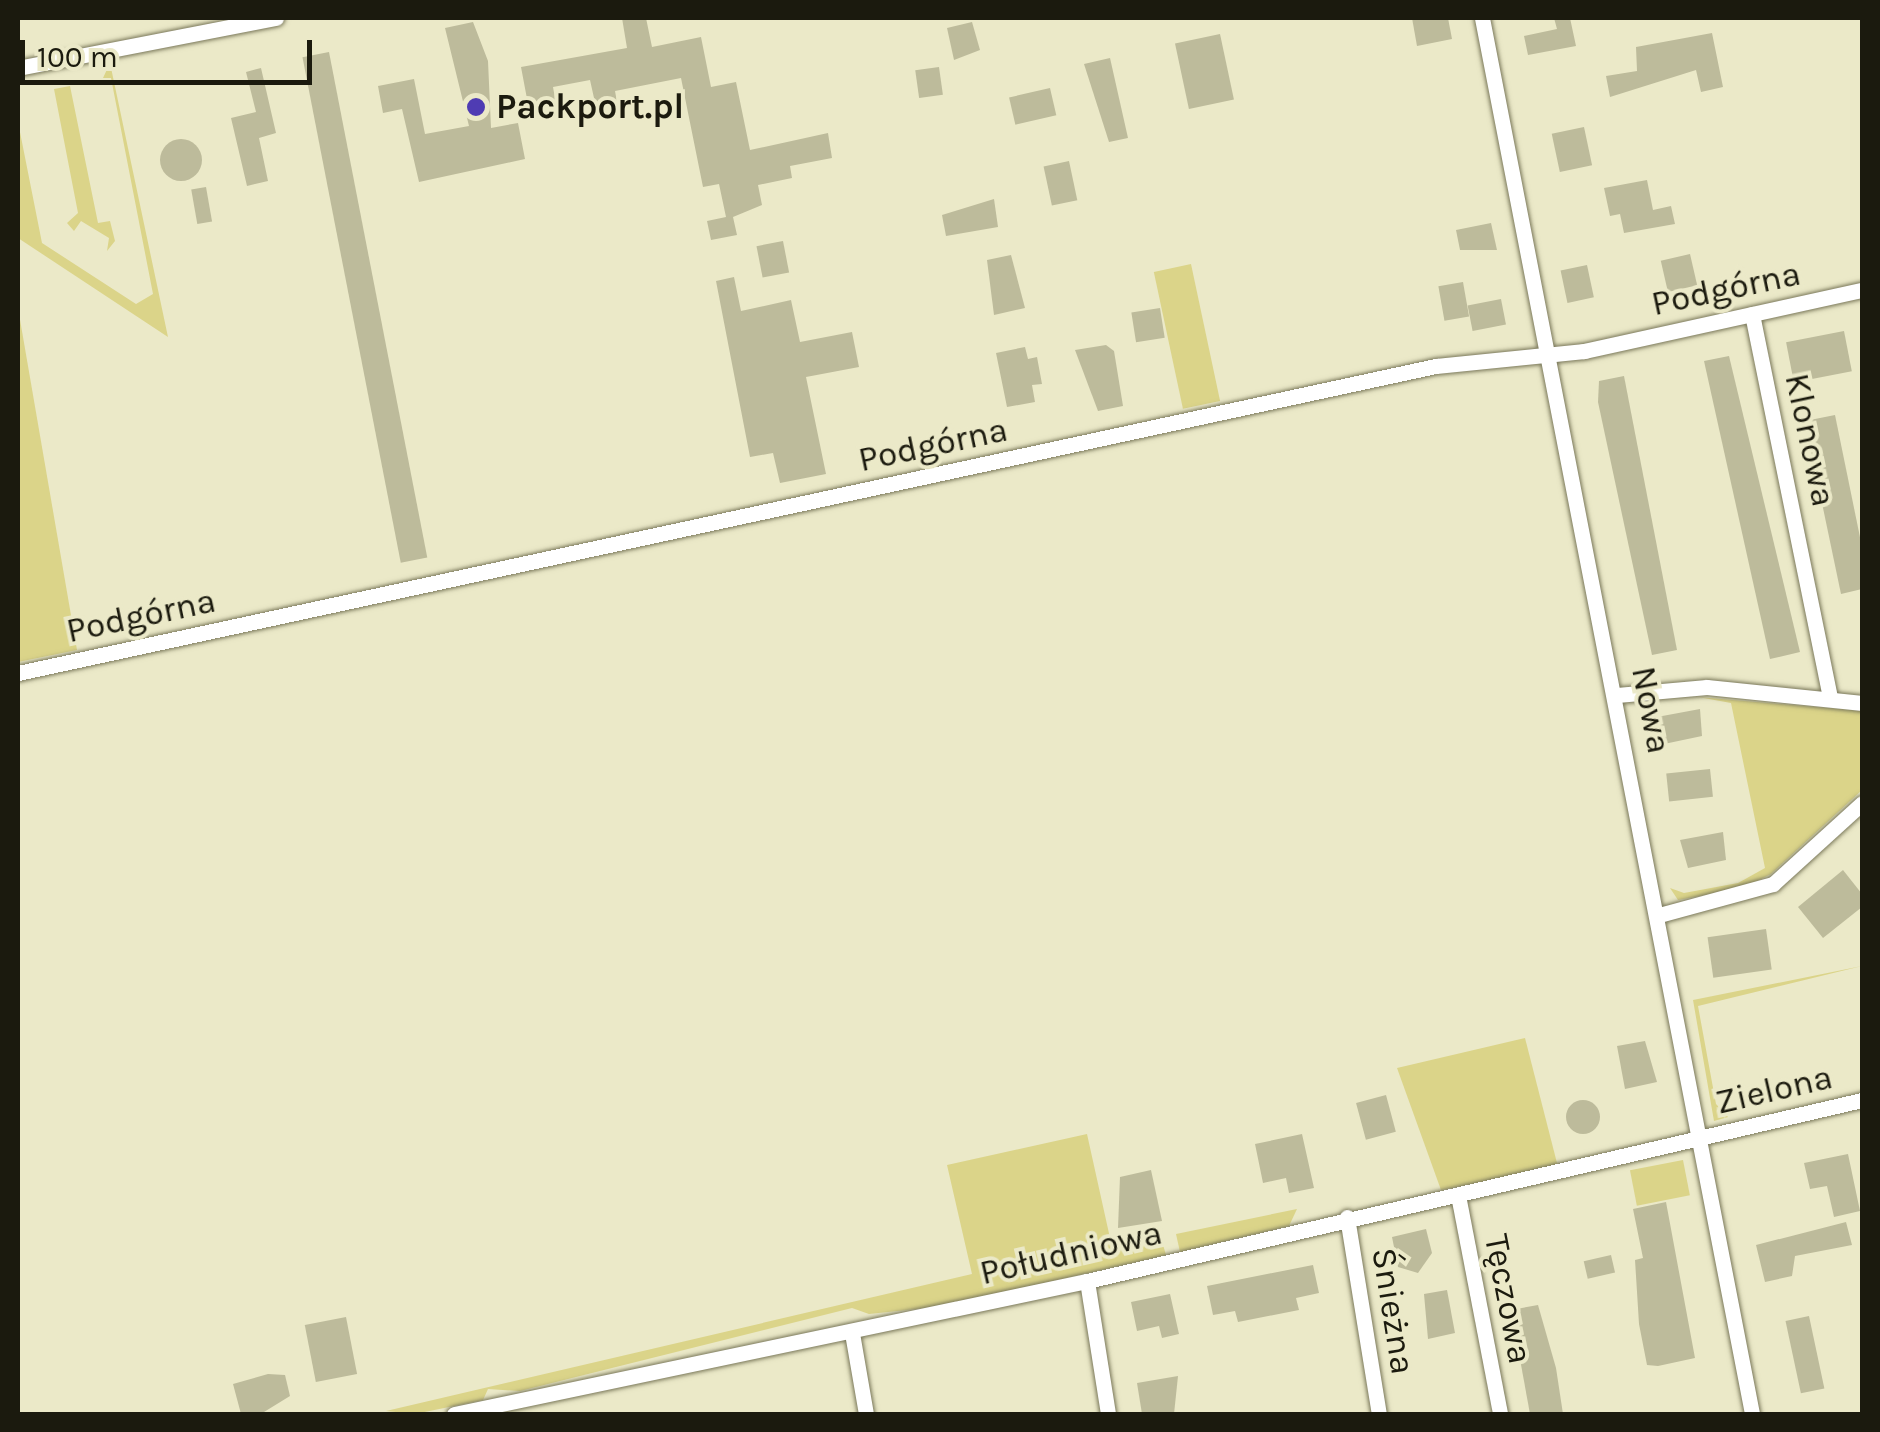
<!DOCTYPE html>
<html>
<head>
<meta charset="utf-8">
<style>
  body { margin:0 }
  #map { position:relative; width:1880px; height:1432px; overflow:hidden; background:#ebe9c8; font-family:Karla,sans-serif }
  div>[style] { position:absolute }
  .green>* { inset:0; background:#dbd489; transform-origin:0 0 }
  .building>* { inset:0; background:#bdbb9b; transform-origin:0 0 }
  .round { border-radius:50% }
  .roads { filter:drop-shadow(0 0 2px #7a785a) drop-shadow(0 0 2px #7a785a) }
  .minor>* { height:15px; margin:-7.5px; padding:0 7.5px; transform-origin:7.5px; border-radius:7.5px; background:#fff }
  .dots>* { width:28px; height:28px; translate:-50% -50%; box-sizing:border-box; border:5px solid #ebe9c8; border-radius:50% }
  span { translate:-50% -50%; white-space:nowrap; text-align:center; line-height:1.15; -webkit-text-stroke:8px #ebe9c8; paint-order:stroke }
  .poi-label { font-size:35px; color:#1b1a0e; font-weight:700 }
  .left { translate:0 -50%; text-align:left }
  .street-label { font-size:35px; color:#1b1a0e }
  .frame { position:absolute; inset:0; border:20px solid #1b1a0e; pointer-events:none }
  .scale { position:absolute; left:20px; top:40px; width:292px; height:45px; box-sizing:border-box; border:5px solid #1b1a0e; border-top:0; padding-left:12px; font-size:30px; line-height:35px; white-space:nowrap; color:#1b1a0e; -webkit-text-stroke:8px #ebe9c8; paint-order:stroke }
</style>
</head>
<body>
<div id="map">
  <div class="green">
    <i style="clip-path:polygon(110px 63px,168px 337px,18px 238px,18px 122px,42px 243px,136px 304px,153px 294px,111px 78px,103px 78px)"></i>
    <i style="clip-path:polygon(70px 86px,98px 223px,110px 221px,115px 241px,107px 251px,109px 238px,81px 221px,74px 231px,67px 223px,78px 213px,54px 89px)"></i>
    <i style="left:1191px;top:264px;width:140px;height:38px;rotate:78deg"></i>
    <i style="clip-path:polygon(18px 308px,77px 650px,18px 662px)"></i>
    <i style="clip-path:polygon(1698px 697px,1862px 711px,1862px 790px,1771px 874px,1743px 888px,1678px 900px,1670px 888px,1684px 893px,1738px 883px,1765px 868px,1731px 703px)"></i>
    <i style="clip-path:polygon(1862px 966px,1698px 1006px,1716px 1104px,1728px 1117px,1714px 1121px,1693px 1000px)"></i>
    <i style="clip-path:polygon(1525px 1038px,1558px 1167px,1441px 1190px,1397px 1068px)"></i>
    <i style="clip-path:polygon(1087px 1134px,1112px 1247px,1161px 1238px,1166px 1255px,945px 1306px,869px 1314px,852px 1308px,520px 1391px,488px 1389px,483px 1400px,415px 1414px,386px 1411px,972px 1274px,947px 1165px)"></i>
    <i style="left:1683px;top:1160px;width:36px;height:54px;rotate:79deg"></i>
    <i style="clip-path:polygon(1297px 1209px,1289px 1226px,1180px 1252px,1176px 1234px)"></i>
  </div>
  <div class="building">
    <i style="clip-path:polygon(622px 18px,646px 18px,652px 47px,701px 37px,711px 87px,736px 82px,750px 150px,828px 133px,832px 158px,790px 166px,792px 178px,758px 185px,762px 205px,733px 217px,737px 235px,711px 240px,707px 221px,726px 217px,719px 184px,703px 187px,681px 78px,615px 91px,617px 102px,596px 107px,590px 80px,553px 87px,558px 115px,531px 120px,521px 67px,627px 48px)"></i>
    <i style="clip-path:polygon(1412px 18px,1448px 18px,1452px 39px,1417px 46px)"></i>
    <i style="clip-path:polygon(1554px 18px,1570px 18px,1576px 46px,1528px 55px,1524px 36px,1557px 29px)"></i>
    <i style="clip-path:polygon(473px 22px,488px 61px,491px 128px,518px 123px,525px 159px,419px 182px,402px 109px,383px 113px,378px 86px,414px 79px,425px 134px,469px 126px,445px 28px)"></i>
    <i style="clip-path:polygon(972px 22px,980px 50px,954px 60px,947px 28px)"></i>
    <i style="clip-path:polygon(1712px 33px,1723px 87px,1701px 92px,1696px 70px,1610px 97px,1606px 76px,1637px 71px,1636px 47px)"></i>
    <i style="left:1220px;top:34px;width:67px;height:46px;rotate:78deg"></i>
    <i style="left:329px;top:52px;width:515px;height:27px;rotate:79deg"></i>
    <i style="clip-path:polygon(1110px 58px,1128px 138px,1109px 142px,1084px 64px)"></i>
    <i style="left:939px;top:67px;width:28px;height:24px;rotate:82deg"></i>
    <i style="clip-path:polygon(261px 68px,276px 133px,259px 138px,268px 181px,247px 186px,231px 118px,256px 112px,246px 72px)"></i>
    <i style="left:1050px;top:88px;width:28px;height:42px;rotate:77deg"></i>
    <i style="left:1584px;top:127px;width:39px;height:33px;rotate:78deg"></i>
    <i class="round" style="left:160px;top:139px;width:42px;height:42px"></i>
    <i style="left:1069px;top:161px;width:40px;height:26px;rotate:78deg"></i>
    <i style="clip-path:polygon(1647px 180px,1653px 210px,1671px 206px,1675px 224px,1624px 233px,1620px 214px,1610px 216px,1604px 188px)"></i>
    <i style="left:206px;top:187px;width:35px;height:15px;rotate:80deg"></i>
    <i style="clip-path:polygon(994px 199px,998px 227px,946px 236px,942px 215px)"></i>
    <i style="clip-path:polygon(1491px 223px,1497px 250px,1460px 250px,1456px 230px)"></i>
    <i style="left:783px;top:241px;width:32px;height:27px;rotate:79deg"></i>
    <i style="left:1690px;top:254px;width:32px;height:30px;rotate:77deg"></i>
    <i style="clip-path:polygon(1011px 255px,1025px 308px,994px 315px,987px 260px)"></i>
    <i style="left:1587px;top:265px;width:33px;height:27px;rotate:78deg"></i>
    <i style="clip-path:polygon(734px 277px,741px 311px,791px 300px,800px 342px,852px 332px,859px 367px,806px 377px,826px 474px,780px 483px,773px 453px,750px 457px,716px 281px)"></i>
    <i style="left:1463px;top:282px;width:35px;height:25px;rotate:80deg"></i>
    <i style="left:1501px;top:299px;width:26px;height:34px;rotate:79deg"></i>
    <i style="left:1160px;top:308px;width:30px;height:29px;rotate:81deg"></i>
    <i style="left:1844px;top:331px;width:41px;height:59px;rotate:79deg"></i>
    <i style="clip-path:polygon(1106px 345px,1114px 351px,1123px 406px,1098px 411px,1075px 350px)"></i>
    <i style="clip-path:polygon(1025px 347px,1028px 359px,1037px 357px,1042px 384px,1032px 385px,1035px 402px,1007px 407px,996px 353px)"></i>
    <i style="clip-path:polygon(1729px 356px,1800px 652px,1770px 659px,1704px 361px)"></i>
    <i style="clip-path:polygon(1624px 376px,1677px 650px,1652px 655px,1598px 402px,1599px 381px)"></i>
    <i style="clip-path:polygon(1835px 415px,1862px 547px,1862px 589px,1841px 594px,1809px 441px,1810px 420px)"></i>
    <i style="clip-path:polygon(1700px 709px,1702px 736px,1664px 744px,1657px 717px)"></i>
    <i style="left:1710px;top:769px;width:28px;height:44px;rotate:84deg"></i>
    <i style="clip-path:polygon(1723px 832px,1726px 860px,1688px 868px,1680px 840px)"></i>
    <i style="clip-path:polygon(1843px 870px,1862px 894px,1862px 907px,1823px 938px,1798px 907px)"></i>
    <i style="left:1766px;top:929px;width:41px;height:59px;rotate:82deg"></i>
    <i style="clip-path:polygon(1645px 1041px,1657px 1082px,1625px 1089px,1617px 1046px)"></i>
    <i style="left:1386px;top:1095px;width:38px;height:31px;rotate:75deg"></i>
    <i class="round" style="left:1566px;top:1100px;width:34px;height:34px"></i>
    <i style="clip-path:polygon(1302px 1134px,1314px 1188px,1289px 1193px,1286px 1178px,1263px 1183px,1255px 1144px)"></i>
    <i style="clip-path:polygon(1848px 1154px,1860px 1211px,1834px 1217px,1827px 1186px,1810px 1189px,1804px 1163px)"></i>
    <i style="clip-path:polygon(1151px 1170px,1162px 1221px,1118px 1228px,1120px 1177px)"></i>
    <i style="clip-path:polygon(1666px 1202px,1695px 1358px,1658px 1366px,1647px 1365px,1639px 1324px,1635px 1260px,1643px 1258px,1633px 1209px)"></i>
    <i style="clip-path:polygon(1846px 1222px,1852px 1245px,1795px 1256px,1792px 1276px,1765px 1282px,1756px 1245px)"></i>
    <i style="clip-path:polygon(1426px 1229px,1432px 1253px,1418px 1273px,1398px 1267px,1392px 1237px)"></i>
    <i style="left:1611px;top:1255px;width:18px;height:28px;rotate:77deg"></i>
    <i style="clip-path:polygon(1313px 1265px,1319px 1293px,1296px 1298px,1299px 1310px,1238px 1322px,1235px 1311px,1213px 1315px,1207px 1286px)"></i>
    <i style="clip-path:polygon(1447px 1290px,1455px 1333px,1428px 1339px,1424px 1294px)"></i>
    <i style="clip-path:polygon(1170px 1294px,1179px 1334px,1162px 1338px,1159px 1326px,1137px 1331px,1131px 1302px)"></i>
    <i style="clip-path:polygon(1538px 1305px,1556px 1368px,1563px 1414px,1530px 1414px,1511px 1310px)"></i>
    <i style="left:1809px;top:1316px;width:74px;height:24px;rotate:78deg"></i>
    <i style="left:346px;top:1317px;width:58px;height:42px;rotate:79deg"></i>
    <i style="clip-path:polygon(268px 1374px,285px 1375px,290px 1396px,264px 1412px,241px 1414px,233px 1384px)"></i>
    <i style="clip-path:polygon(1178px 1376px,1174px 1414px,1142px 1414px,1137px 1383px)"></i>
  </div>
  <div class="roads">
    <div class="minor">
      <i style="left:1482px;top:18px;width:1422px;rotate:79.05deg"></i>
      <i style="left:18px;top:68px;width:263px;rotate:-11deg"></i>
      <i style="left:1752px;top:314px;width:391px;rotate:78.5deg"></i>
      <i style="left:18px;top:673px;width:1451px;rotate:-12.22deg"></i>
      <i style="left:1436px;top:366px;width:149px;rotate:-5.8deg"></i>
      <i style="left:1584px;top:351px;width:285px;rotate:-12.4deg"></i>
      <i style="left:1617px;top:695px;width:90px;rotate:-5.1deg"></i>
      <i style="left:1707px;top:687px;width:156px;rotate:5.9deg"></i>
      <i style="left:1659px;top:915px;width:118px;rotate:-15.2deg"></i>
      <i style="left:1773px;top:884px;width:120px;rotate:-42.3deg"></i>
      <i style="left:1458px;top:1195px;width:223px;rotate:79.1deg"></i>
      <i style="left:1347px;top:1217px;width:200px;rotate:80.8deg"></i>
      <i style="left:1087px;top:1281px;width:135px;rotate:81deg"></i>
      <i style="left:852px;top:1333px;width:82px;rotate:80.2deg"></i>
      <i style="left:454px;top:1414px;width:647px;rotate:-11.87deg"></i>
      <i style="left:1087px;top:1281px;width:796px;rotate:-13.15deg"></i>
    </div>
  </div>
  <div class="dots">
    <i style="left:476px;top:107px;background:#4f3cb3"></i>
  </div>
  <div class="poi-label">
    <span class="left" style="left:496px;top:107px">Packport.pl</span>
  </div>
  <div class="street-label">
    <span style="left:1726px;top:289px;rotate:-12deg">Podgórna</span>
    <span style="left:1810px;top:440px;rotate:78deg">Klonowa</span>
    <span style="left:933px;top:445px;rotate:-12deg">Podgórna</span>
    <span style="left:141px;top:616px;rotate:-12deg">Podgórna</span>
    <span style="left:1651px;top:710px;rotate:79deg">Nowa</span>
    <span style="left:1774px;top:1090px;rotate:-13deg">Zielona</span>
    <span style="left:1071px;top:1253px;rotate:-13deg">Południowa</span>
    <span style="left:1508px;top:1299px;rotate:79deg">Tęczowa</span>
    <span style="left:1393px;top:1311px;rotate:81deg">Śnieżna</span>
  </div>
  <div class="frame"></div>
  <div class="scale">100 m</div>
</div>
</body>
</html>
